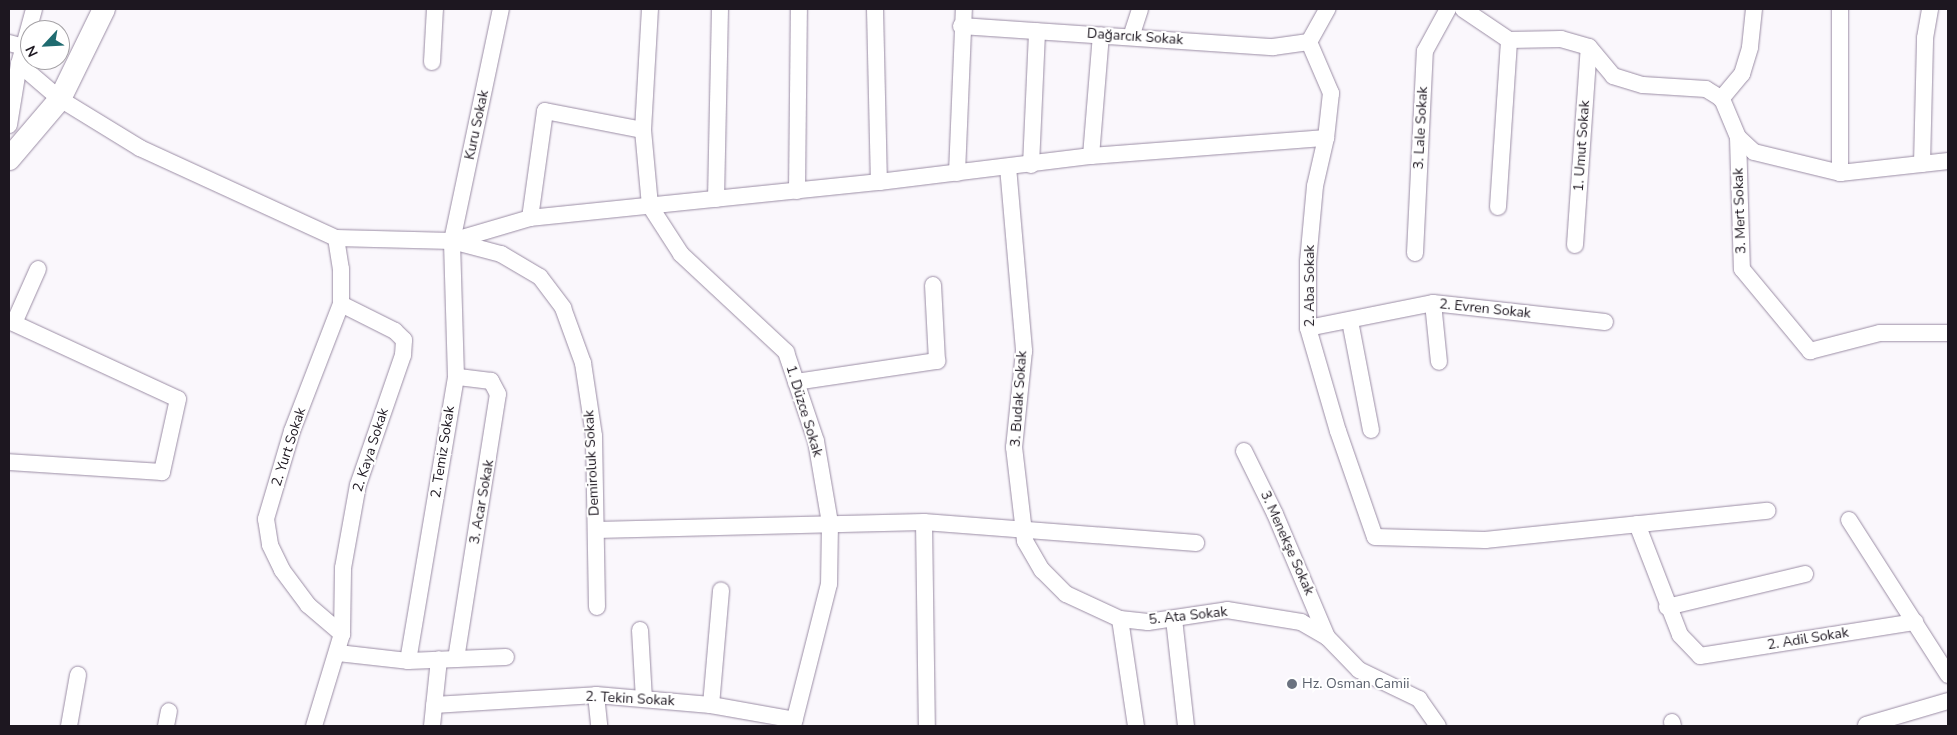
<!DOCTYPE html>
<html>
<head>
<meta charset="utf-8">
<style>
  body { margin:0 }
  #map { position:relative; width:1957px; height:735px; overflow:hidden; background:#faf7fc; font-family:"Nunito Sans",sans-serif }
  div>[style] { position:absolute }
  .roads { filter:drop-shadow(0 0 1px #9b8da5) drop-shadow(0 0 1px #9b8da5) }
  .street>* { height:16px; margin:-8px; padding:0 8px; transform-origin:8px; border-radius:8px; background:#fff }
  .secondary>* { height:22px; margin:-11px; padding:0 11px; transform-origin:11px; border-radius:11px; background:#fff }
  .dots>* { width:14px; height:14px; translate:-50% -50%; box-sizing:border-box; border:2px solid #fff; border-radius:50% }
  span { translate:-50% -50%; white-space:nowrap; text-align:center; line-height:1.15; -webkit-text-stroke:4px #fff; paint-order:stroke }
  .street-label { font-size:14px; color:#1d1720 }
  .worship-label { font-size:14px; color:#5b616d }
  .left { translate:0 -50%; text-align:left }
  .frame { position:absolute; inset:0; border:10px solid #1d1720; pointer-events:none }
  .north { position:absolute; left:20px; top:20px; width:50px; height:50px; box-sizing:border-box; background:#fff; border:1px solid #a5a2a6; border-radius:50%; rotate:245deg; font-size:14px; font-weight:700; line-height:20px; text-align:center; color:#1d1720 }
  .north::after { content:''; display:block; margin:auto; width:18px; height:22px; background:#1f6b70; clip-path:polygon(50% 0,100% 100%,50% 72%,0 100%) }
</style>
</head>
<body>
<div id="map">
  <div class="roads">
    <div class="street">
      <i style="left:875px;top:9px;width:173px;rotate:88.7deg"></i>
      <i style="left:1463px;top:9px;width:55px;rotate:34deg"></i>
      <i style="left:1509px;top:40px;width:52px;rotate:-1.1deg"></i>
      <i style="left:1561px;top:39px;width:29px;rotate:16deg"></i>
      <i style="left:1589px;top:47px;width:38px;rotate:50deg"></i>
      <i style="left:1613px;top:76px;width:31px;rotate:17deg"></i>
      <i style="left:1643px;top:85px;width:63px;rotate:3.6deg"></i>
      <i style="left:1706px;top:89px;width:19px;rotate:32deg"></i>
      <i style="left:1722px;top:99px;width:41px;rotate:67.2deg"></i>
      <i style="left:1738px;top:137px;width:22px;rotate:43deg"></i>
      <i style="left:1754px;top:152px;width:89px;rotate:13.7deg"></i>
      <i style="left:1840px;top:173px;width:109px;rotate:-6.3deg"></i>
      <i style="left:961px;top:26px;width:313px;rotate:3.9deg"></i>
      <i style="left:1273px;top:47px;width:36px;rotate:-8deg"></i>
      <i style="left:1131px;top:37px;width:29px;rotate:-72deg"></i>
      <i style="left:1309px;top:42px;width:56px;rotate:66.7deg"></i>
      <i style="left:1331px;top:93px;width:45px;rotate:96.3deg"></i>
      <i style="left:1326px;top:138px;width:49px;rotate:102.9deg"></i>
      <i style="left:1315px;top:186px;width:76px;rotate:95.3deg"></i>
      <i style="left:1308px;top:262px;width:66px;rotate:90deg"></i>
      <i style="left:1308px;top:328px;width:107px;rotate:73.8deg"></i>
      <i style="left:1338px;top:431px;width:112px;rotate:70.8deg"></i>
      <i style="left:1375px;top:537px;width:110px;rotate:1.6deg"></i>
      <i style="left:1485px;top:540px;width:284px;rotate:-5.9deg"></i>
      <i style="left:1309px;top:42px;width:38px;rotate:-61deg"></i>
      <i style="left:9px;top:43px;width:16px;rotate:15deg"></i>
      <i style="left:432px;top:62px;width:53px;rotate:-86.8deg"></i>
      <i style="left:19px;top:64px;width:54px;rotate:40.5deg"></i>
      <i style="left:60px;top:99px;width:94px;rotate:31.5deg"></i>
      <i style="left:140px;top:148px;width:216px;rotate:24.7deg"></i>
      <i style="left:336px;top:238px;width:116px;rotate:1.5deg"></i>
      <i style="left:452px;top:241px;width:81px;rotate:-16.4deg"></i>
      <i style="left:530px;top:218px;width:351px;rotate:-5.9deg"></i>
      <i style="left:879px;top:182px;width:214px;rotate:-7deg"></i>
      <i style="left:1091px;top:156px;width:236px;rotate:-4.4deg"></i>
      <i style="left:1721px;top:99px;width:33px;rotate:-50deg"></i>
      <i style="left:1742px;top:74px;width:28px;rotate:-73deg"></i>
      <i style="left:1750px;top:47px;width:38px;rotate:-84deg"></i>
      <i style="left:9px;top:125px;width:62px;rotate:-80.7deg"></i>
      <i style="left:19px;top:64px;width:57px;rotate:-74.7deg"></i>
      <i style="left:643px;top:130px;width:121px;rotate:-86.7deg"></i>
      <i style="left:1738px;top:137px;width:132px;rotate:88.3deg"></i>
      <i style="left:1742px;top:269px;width:107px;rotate:50.3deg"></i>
      <i style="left:1810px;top:351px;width:72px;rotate:-14.4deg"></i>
      <i style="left:1880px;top:333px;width:68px"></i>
      <i style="left:1091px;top:156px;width:121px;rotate:-85.3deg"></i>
      <i style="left:1922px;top:164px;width:126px;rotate:-88.6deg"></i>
      <i style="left:1925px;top:38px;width:29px;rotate:-80deg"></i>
      <i style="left:1031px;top:165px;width:134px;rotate:-87.4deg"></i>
      <i style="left:1008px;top:167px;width:185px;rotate:85deg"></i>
      <i style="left:1024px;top:351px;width:97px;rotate:95.9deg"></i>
      <i style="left:1014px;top:447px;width:95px;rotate:83.3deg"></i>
      <i style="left:1025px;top:541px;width:34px;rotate:60deg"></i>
      <i style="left:1042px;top:570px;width:34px;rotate:45deg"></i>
      <i style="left:1066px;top:594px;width:60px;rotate:24.8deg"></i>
      <i style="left:1120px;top:619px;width:28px;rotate:6deg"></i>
      <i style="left:1148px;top:622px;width:80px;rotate:-8.6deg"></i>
      <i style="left:1227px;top:610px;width:75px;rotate:9.2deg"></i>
      <i style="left:1301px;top:622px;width:30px;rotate:30deg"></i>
      <i style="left:1327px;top:637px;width:46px;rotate:45.9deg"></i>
      <i style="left:1359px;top:670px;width:67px;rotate:25.8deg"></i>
      <i style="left:1419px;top:699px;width:33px;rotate:55deg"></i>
      <i style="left:957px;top:173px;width:164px;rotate:-87.6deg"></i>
      <i style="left:1840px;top:173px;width:164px;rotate:-90deg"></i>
      <i style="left:797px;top:191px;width:182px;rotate:-89.4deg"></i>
      <i style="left:716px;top:199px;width:190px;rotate:-88.8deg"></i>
      <i style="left:1498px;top:207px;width:167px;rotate:-86.2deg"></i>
      <i style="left:530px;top:218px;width:108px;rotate:-82deg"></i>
      <i style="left:545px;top:111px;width:100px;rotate:11deg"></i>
      <i style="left:643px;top:130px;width:76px;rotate:84.7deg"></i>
      <i style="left:650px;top:206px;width:57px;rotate:57.1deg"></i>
      <i style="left:681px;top:254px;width:144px;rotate:43deg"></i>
      <i style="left:786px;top:352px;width:94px;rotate:71.4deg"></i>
      <i style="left:816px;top:441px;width:83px;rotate:80.3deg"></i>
      <i style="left:830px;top:523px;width:61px;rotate:90.9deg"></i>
      <i style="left:829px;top:584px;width:146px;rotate:104.2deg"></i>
      <i style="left:336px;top:238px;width:31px;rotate:81deg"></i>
      <i style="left:341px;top:269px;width:35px;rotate:90deg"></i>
      <i style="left:341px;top:304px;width:136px;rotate:111.1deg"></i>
      <i style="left:292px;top:431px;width:92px;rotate:106.5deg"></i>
      <i style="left:266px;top:519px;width:26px;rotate:81deg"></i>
      <i style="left:270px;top:545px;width:28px;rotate:64deg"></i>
      <i style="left:282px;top:570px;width:44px;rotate:53.4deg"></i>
      <i style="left:308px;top:605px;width:45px;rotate:40.5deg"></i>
      <i style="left:452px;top:241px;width:51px;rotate:14.9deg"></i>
      <i style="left:501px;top:254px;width:45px;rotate:30.5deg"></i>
      <i style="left:540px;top:277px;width:39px;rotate:53deg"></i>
      <i style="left:563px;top:308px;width:59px;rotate:70deg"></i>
      <i style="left:583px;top:363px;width:74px;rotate:81.4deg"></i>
      <i style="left:594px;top:436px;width:171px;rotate:89deg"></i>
      <i style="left:1575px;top:245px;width:198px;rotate:-86deg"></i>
      <i style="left:1415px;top:253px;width:202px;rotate:-87.2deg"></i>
      <i style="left:1425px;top:51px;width:48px;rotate:-61.3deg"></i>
      <i style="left:1433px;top:303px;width:59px;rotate:84.2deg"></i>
      <i style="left:9px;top:321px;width:186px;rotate:24.8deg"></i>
      <i style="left:178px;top:399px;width:75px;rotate:102.4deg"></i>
      <i style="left:162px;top:472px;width:153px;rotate:-176.3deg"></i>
      <i style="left:1350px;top:321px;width:111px;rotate:79.1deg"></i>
      <i style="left:14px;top:323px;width:59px;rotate:-66deg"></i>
      <i style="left:1308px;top:328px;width:127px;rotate:-11.3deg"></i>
      <i style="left:1433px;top:303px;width:173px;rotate:6.3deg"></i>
      <i style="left:796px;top:382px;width:143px;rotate:-8.5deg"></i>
      <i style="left:937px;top:361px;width:76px;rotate:-93deg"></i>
      <i style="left:1244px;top:451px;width:70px;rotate:63.8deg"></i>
      <i style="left:1275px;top:514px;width:134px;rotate:67.1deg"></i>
      <i style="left:1849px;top:520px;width:184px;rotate:57.4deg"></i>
      <i style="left:924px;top:522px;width:204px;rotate:89.2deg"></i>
      <i style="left:1637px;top:524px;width:119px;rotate:68.8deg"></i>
      <i style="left:1680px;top:635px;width:29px;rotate:46deg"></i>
      <i style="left:1700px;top:656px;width:218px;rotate:-9deg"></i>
      <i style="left:596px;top:530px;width:328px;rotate:-1.4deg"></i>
      <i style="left:924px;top:522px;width:273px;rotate:4.4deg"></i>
      <i style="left:1667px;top:607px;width:142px;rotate:-13.4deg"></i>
      <i style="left:1120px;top:619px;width:108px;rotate:81.5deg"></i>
      <i style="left:1174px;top:619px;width:108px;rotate:83.6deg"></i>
      <i style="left:640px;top:630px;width:69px;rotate:86.7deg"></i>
      <i style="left:338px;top:653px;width:70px;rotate:6.5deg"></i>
      <i style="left:408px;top:661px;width:98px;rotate:-2.3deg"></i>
      <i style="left:456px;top:659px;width:268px;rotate:-81deg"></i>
      <i style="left:498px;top:394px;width:15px;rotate:-118deg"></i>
      <i style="left:491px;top:381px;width:35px;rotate:-173deg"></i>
      <i style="left:408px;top:661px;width:288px;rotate:-80.4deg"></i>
      <i style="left:456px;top:377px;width:136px;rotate:-91.7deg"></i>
      <i style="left:452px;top:241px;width:237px;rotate:-78.1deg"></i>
      <i style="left:596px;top:695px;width:31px;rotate:84deg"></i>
      <i style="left:434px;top:705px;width:162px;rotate:-3.5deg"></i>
      <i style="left:596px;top:695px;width:115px;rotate:5deg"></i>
      <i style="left:711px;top:705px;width:85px;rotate:10.1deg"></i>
      <i style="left:711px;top:705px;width:115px;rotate:-85deg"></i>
      <i style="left:1672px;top:722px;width:4px;rotate:76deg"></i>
      <i style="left:1866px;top:725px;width:85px;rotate:-16.3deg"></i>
      <i style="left:69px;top:726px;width:52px;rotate:-80deg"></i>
      <i style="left:166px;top:726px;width:15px;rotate:-79deg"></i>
      <i style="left:314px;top:726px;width:96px;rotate:-73.1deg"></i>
      <i style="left:342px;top:634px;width:66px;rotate:-89.1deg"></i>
      <i style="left:343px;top:568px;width:84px;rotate:-79.8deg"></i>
      <i style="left:358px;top:485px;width:138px;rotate:-70.9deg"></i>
      <i style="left:403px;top:355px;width:15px;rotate:-86deg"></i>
      <i style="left:404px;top:340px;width:13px;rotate:-135deg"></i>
      <i style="left:395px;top:331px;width:60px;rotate:-153.4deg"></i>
      <i style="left:432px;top:726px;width:67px;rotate:-84deg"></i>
    </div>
    <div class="secondary">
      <i style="left:9px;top:159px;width:79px;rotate:-49.6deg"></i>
      <i style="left:60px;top:99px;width:100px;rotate:-63.9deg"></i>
    </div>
  </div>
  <div class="dots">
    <i style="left:1292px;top:684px;background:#6b7280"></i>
  </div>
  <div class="street-label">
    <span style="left:1135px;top:37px;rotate:4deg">Dağarcık Sokak</span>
    <span style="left:477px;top:125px;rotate:-78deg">Kuru Sokak</span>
    <span style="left:1421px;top:128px;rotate:-87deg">3. Lale Sokak</span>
    <span style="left:1582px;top:146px;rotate:-86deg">1. Umut Sokak</span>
    <span style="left:1740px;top:211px;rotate:-92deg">3. Mert Sokak</span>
    <span style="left:1310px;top:286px;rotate:-90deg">2. Aba Sokak</span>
    <span style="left:1485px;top:309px;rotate:6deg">2. Evren Sokak</span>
    <span style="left:1019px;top:399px;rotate:-86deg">3. Budak Sokak</span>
    <span style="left:804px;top:411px;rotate:73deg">1. Düzce Sokak</span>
    <span style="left:289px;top:447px;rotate:-72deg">2. Yurt Sokak</span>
    <span style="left:371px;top:450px;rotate:-72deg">2. Kaya Sokak</span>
    <span style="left:443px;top:452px;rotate:-81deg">2. Temiz Sokak</span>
    <span style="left:592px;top:463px;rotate:-93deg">Demiroluk Sokak</span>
    <span style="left:482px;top:502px;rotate:-80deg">3. Acar Sokak</span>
    <span style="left:1287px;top:543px;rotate:66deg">3. Menekşe Sokak</span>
    <span style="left:1188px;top:616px;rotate:-6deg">5. Ata Sokak</span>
    <span style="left:1808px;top:639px;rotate:-9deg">2. Adil Sokak</span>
    <span style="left:630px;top:699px;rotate:3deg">2. Tekin Sokak</span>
  </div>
  <div class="worship-label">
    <span class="left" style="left:1302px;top:684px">Hz. Osman Camii</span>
  </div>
  <div class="frame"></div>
  <div class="north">N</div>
</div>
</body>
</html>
